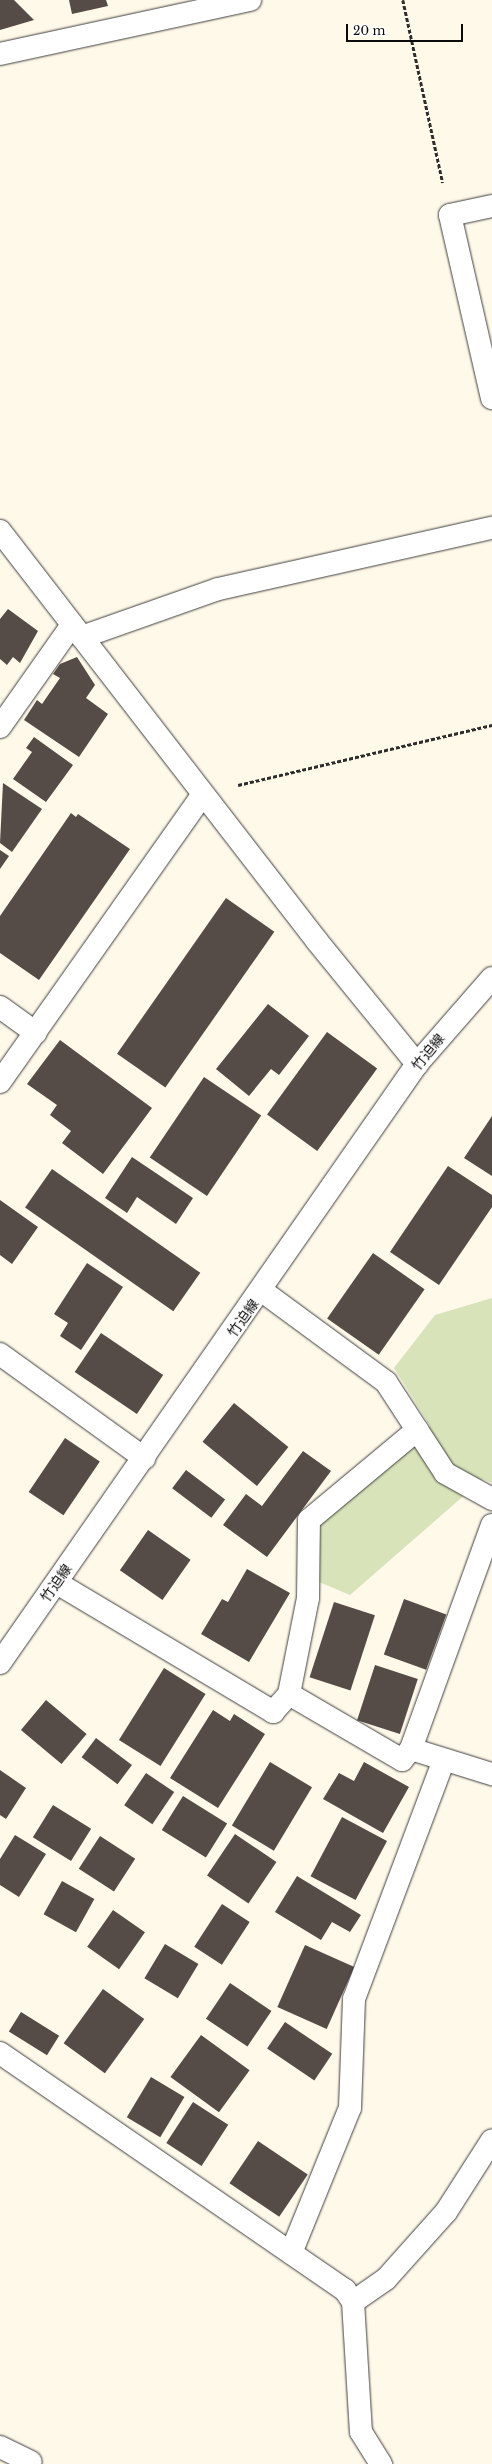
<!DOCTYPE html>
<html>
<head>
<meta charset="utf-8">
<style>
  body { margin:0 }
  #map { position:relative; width:492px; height:2464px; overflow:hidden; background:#fff9e9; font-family:"Libre Baskerville","Noto Sans JP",serif }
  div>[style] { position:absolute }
  .cemetery>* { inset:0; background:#d8e3b9 }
  .building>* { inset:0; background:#554b47; transform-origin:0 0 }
  .path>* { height:2.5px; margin-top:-1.25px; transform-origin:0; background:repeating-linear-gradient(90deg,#2d2d2d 0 4px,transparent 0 6px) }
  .roads { filter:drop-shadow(0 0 1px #3e3e3e) drop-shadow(0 0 1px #3e3e3e) }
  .minor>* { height:22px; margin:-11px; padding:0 11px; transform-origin:11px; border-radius:11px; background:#fff }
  span { translate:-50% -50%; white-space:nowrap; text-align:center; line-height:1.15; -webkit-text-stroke:4px #fff; paint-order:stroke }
  .street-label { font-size:14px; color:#0b0b0b }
  .scale { position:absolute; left:346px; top:24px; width:117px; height:18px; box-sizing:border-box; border:2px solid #0b0b0b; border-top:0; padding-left:5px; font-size:12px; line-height:14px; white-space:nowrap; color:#0b0b0b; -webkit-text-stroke:3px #fff; paint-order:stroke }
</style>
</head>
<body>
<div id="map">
  <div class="cemetery">
    <i style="clip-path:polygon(492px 1298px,492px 1483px,483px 1479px,350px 1595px,319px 1582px,319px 1526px,430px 1426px,394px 1368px,435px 1315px)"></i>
  </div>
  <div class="building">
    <i style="clip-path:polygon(0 0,14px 0,34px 20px,0 30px)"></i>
    <i style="clip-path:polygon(69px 0,106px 0,108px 6px,72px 14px)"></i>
    <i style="clip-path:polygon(8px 609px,38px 631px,20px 663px,13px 657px,7px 665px,0 659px,0 619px)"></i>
    <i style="clip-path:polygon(77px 657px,95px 685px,86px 698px,108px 714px,79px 757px,24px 720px,37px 700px,42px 704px,60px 678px,53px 674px,60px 664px)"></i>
    <i style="clip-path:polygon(34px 737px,73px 765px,46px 802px,13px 779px,32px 752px,26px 748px)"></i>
    <i style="clip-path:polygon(3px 783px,42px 809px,12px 852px,0 843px)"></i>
    <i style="clip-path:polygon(71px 813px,76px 817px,78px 814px,130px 849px,39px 980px,0 953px,0 916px)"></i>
    <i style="clip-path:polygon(0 850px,9px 856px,0 869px)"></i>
    <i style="left:226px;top:898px;width:59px;height:190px;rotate:35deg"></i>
    <i style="clip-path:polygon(268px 1004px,309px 1036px,279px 1075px,271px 1069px,249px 1096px,216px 1069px)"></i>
    <i style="left:327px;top:1032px;width:62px;height:102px;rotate:36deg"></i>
    <i style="clip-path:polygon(60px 1040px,152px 1108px,103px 1174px,62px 1143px,71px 1131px,50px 1115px,57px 1105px,27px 1084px)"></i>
    <i style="left:204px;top:1077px;width:69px;height:97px;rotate:34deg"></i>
    <i style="clip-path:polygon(492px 1116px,492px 1176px,464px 1158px)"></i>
    <i style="clip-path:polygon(132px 1157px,193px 1198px,176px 1224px,137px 1197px,127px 1213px,105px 1198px)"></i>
    <i style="clip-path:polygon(448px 1166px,492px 1195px,492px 1207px,439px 1285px,390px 1252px)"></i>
    <i style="left:52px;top:1169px;width:181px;height:47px;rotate:35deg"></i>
    <i style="clip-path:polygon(0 1200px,38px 1227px,12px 1264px,0 1255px)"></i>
    <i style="left:373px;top:1253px;width:63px;height:80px;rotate:35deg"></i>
    <i style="clip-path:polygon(87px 1263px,123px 1287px,81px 1350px,60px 1336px,68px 1323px,54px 1314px)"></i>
    <i style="left:101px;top:1333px;width:75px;height:47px;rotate:34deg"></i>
    <i style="left:234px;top:1403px;width:70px;height:50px;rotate:39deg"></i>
    <i style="left:65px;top:1438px;width:42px;height:65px;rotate:34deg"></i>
    <i style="clip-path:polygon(303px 1451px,331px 1471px,267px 1557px,223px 1525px,246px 1494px,262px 1506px)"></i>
    <i style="left:186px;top:1470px;width:49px;height:23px;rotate:37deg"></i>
    <i style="left:148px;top:1530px;width:52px;height:49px;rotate:35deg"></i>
    <i style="clip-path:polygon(247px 1569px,290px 1593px,249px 1662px,201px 1634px,222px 1599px,228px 1602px)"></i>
    <i style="left:404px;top:1599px;width:45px;height:59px;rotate:20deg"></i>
    <i style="left:334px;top:1602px;width:43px;height:79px;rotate:18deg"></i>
    <i style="left:375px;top:1665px;width:45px;height:58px;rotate:18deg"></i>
    <i style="left:164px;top:1668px;width:49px;height:85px;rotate:32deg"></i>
    <i style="left:46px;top:1700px;width:53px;height:39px;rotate:40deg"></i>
    <i style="clip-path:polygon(213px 1710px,230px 1721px,234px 1714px,265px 1734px,218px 1808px,170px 1778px)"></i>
    <i style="left:96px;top:1738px;width:45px;height:24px;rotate:37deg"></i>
    <i style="left:270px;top:1762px;width:49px;height:74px;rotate:31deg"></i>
    <i style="clip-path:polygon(364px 1762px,409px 1787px,383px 1833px,323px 1799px,339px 1773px,354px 1781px)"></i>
    <i style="clip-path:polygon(0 1770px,26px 1788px,6px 1819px,0 1815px)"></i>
    <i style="left:146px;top:1773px;width:34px;height:39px;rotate:34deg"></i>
    <i style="left:183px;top:1796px;width:52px;height:40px;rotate:32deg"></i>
    <i style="left:53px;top:1805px;width:45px;height:38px;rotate:32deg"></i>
    <i style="left:342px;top:1817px;width:51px;height:67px;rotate:28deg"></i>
    <i style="left:235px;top:1834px;width:50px;height:50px;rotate:34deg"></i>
    <i style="clip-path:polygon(15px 1835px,46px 1854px,19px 1897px,0 1885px,0 1859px)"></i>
    <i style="left:100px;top:1836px;width:42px;height:39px;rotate:33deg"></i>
    <i style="clip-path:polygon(297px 1876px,361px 1915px,350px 1932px,332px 1922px,321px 1940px,275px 1912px)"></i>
    <i style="left:62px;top:1881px;width:37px;height:38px;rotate:29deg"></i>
    <i style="left:222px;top:1904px;width:33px;height:51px;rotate:33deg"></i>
    <i style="left:113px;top:1910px;width:39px;height:45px;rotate:35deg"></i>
    <i style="left:165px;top:1944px;width:39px;height:40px;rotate:31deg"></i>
    <i style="left:305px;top:1945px;width:54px;height:68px;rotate:24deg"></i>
    <i style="left:230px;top:1983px;width:50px;height:43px;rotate:34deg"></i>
    <i style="left:103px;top:1989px;width:51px;height:67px;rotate:36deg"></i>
    <i style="left:21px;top:2012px;width:45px;height:23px;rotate:32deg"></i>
    <i style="left:285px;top:2022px;width:57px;height:32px;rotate:34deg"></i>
    <i style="left:201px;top:2035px;width:60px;height:52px;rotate:36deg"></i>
    <i style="left:151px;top:2077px;width:39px;height:47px;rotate:31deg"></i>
    <i style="left:193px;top:2102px;width:42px;height:49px;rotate:33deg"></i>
    <i style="left:258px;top:2141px;width:60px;height:51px;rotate:34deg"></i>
  </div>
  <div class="path">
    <i style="left:403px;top:0;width:187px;rotate:77.7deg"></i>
    <i style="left:238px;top:785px;width:261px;rotate:-13.3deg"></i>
  </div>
  <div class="roads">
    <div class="minor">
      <i style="left:0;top:54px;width:256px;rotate:-12.2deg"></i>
      <i style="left:492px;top:206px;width:43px;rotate:167.9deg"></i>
      <i style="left:450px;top:215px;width:188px;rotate:77.1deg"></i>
      <i style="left:0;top:531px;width:518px;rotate:52.29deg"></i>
      <i style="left:317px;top:941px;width:159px;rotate:50.9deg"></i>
      <i style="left:82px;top:637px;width:144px;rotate:-19.4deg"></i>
      <i style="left:218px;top:589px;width:281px;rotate:-12.6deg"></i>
      <i style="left:0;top:727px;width:125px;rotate:-54.8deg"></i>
      <i style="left:0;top:1007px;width:44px;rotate:35.8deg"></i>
      <i style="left:0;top:1082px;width:352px;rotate:-54.8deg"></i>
      <i style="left:262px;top:1291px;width:154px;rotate:36.3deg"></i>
      <i style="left:386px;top:1382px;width:108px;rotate:57deg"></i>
      <i style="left:445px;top:1473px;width:54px;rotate:29deg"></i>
      <i style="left:0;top:1354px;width:178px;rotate:35.8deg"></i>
      <i style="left:492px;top:1525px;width:238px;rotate:109.9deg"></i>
      <i style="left:411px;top:1749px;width:85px;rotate:17.2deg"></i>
      <i style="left:57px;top:1583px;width:252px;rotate:30.8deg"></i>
      <i style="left:273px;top:1712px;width:24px;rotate:-48deg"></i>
      <i style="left:289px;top:1694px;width:98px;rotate:-78.8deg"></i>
      <i style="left:308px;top:1598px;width:78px;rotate:-89.3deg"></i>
      <i style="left:309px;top:1520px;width:141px;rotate:-39.8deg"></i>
      <i style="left:0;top:1663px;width:730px;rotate:-55.16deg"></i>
      <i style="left:417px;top:1064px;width:114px;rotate:-48.9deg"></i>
      <i style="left:289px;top:1694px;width:131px;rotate:30.3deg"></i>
      <i style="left:402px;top:1760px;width:14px;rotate:-51deg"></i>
      <i style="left:0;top:2053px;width:419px;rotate:34.5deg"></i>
      <i style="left:345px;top:2290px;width:14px;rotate:56deg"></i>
      <i style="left:353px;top:2302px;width:130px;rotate:86.5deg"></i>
      <i style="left:361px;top:2432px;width:38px;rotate:58deg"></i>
      <i style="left:291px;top:2253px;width:157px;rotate:-67.9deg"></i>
      <i style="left:350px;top:2108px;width:109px;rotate:-87.9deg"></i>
      <i style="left:354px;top:1999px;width:255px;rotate:-69.4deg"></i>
      <i style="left:353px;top:2302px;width:40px;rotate:-34.9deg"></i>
      <i style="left:386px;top:2279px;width:90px;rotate:-48.2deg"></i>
      <i style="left:446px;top:2212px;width:85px;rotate:-57.4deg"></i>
      <i style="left:0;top:2447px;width:34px;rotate:26deg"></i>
    </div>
  </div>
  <div class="street-label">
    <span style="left:428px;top:1052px;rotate:-51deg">竹迫線</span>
    <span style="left:243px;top:1318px;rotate:-55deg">竹迫線</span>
    <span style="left:56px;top:1583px;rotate:-55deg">竹迫線</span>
  </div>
  <div class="scale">20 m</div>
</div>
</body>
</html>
